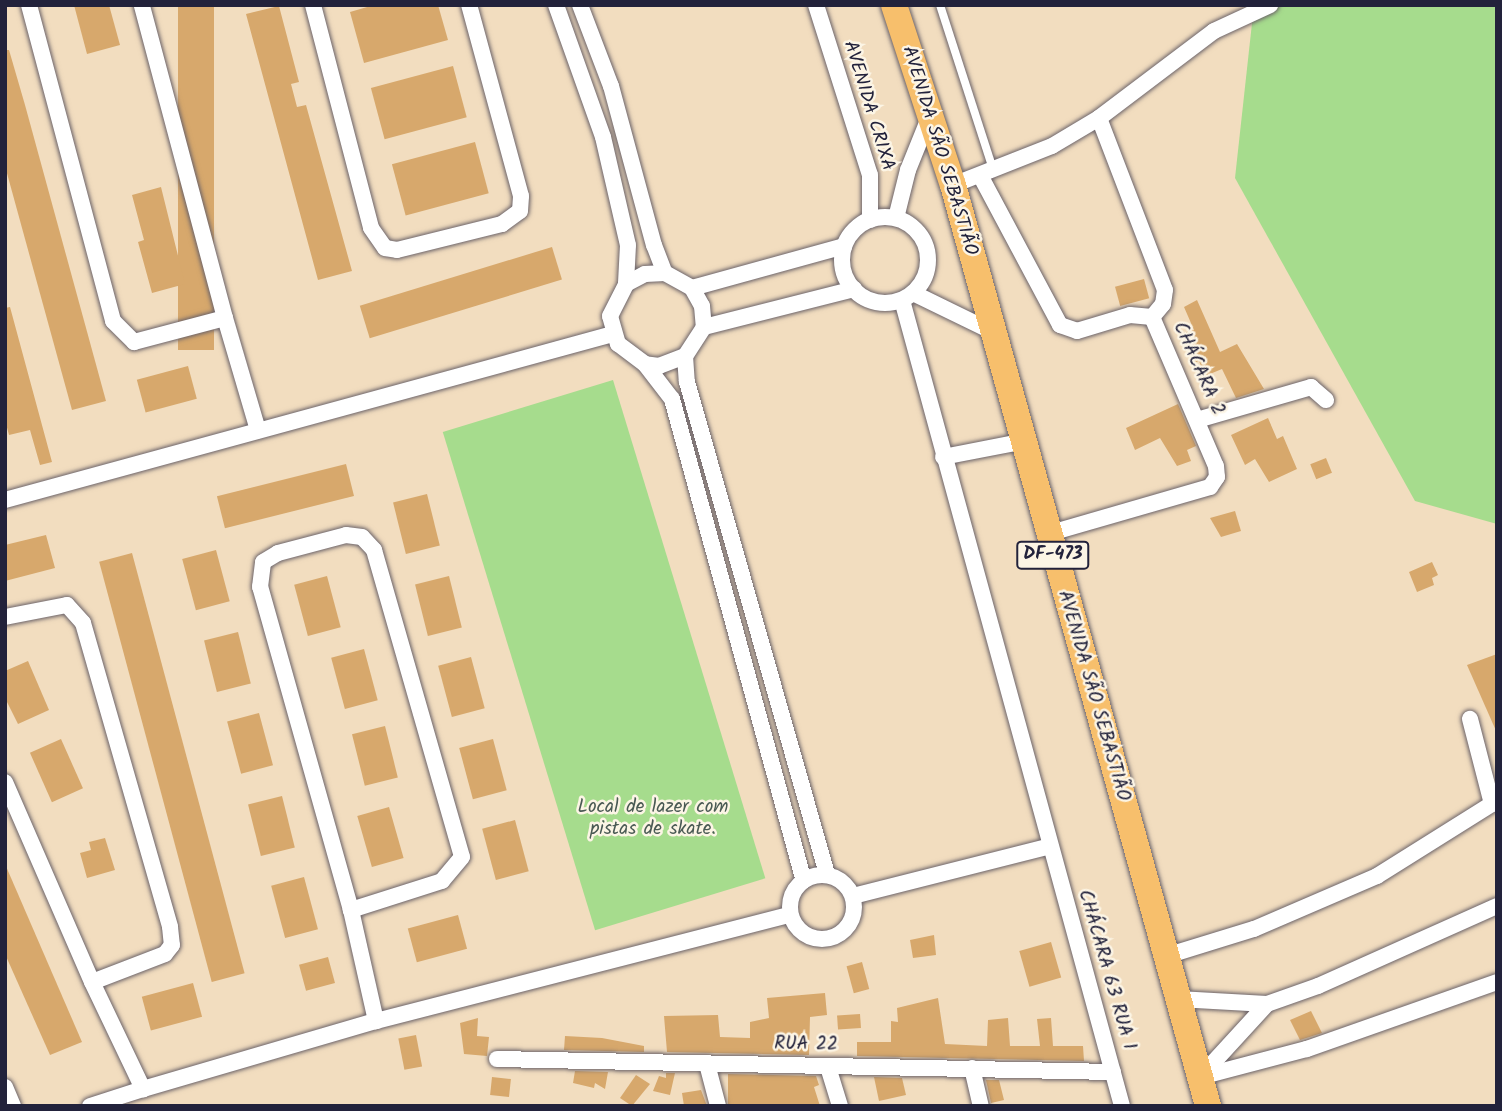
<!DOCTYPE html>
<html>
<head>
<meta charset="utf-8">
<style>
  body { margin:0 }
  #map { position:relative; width:1502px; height:1111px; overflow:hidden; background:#f2ddbf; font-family:Kalam,sans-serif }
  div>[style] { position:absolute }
  .green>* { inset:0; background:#a6dc8d; transform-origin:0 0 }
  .building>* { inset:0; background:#d7a86c; transform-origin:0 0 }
  .roads { filter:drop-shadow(0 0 2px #6b6369) drop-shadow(0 0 2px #6b6369) }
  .service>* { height:8px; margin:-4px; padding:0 4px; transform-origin:4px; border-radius:4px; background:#fff }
  .minor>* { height:16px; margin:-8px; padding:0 8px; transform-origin:8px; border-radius:8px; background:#fff }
  .minor>.ring { margin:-8px; padding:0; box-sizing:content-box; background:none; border:16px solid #fff; border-radius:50% }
  .primary>* { height:26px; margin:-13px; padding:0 13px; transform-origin:13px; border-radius:13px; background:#f7bf6c }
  span { translate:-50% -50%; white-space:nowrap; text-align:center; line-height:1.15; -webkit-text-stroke:5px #fcf5e5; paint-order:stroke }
  .shield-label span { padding:2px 5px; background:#fcf5e5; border:2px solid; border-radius:5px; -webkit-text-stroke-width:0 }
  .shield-label { font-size:18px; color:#22223b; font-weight:700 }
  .street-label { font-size:19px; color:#22223b }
  .park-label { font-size:19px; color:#4a5a54 }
  .frame { position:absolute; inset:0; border:7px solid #22223b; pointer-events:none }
</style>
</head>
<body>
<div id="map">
  <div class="green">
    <i style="clip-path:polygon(1254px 5px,1497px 5px,1497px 524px,1415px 501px,1235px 178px)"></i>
    <i style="left:613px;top:380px;width:521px;height:178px;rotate:73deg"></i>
  </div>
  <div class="building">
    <i style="clip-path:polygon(74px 5px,109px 5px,120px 45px,87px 54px)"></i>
    <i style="left:178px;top:5px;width:36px;height:345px"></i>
    <i style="clip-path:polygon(374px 5px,438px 5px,448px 40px,364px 63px,350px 12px)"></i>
    <i style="clip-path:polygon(279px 6px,299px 82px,291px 84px,297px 107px,306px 105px,352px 271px,318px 280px,246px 14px)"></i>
    <i style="clip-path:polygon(5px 50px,9px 50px,25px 105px,106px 401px,72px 410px,5px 166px)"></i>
    <i style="left:453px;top:66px;width:53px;height:85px;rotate:75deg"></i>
    <i style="left:475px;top:142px;width:53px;height:86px;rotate:75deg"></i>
    <i style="clip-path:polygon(161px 187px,185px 284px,152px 293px,138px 242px,144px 240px,132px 195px)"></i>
    <i style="left:552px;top:247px;width:34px;height:201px;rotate:73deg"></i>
    <i style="left:1144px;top:279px;width:20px;height:30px;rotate:75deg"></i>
    <i style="clip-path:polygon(1197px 300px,1220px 352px,1237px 344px,1264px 389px,1236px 398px,1222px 369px,1205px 376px,1199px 361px,1194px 363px,1182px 333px,1194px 330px,1184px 307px)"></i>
    <i style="clip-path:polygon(10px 307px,52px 462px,40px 465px,30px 430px,9px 435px,5px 420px,5px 308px)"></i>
    <i style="left:188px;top:366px;width:34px;height:53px;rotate:75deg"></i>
    <i style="clip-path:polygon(1178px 404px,1196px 446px,1187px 450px,1191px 461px,1177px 466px,1160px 438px,1135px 450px,1126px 428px)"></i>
    <i style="clip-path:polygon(1268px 418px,1277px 439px,1283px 436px,1297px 469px,1269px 482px,1255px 459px,1245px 465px,1231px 435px)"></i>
    <i style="left:1326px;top:458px;width:16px;height:17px;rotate:68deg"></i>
    <i style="left:346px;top:464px;width:33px;height:133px;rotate:76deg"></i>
    <i style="left:427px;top:494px;width:53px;height:35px;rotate:76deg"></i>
    <i style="clip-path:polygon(1235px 511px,1241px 531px,1221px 537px,1210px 518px)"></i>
    <i style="clip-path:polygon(46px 535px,55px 568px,5px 581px,5px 545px)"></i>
    <i style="left:216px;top:550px;width:53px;height:35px;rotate:75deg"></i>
    <i style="left:132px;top:553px;width:435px;height:34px;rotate:75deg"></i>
    <i style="clip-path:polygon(1432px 562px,1438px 575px,1432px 578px,1434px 585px,1417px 592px,1409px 572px)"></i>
    <i style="left:327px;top:576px;width:53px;height:34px;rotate:75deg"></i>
    <i style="left:449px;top:576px;width:53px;height:35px;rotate:76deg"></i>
    <i style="left:238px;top:632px;width:53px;height:35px;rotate:76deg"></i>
    <i style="left:364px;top:649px;width:53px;height:34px;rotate:75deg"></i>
    <i style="clip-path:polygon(1497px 654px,1497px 733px,1467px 665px)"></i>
    <i style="left:471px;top:657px;width:53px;height:34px;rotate:75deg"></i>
    <i style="clip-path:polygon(28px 661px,49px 710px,18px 724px,5px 698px,5px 671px)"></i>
    <i style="left:259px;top:713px;width:54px;height:33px;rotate:75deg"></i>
    <i style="left:385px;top:726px;width:53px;height:34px;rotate:76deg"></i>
    <i style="left:61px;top:739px;width:54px;height:34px;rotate:66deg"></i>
    <i style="left:493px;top:739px;width:53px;height:35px;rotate:75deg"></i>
    <i style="left:282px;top:796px;width:53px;height:35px;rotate:76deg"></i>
    <i style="left:389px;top:807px;width:53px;height:33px;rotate:74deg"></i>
    <i style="left:515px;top:820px;width:53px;height:34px;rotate:75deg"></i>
    <i style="clip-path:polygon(105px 838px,115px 870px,87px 878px,80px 853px,91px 850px,89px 842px)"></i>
    <i style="clip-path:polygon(5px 864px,82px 1042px,50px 1055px,5px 954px)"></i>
    <i style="left:304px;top:877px;width:54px;height:34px;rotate:75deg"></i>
    <i style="left:458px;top:915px;width:35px;height:52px;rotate:75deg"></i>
    <i style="clip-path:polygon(934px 935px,936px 955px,913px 958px,910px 940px)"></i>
    <i style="left:1051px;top:942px;width:37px;height:33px;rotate:74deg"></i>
    <i style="left:328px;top:957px;width:27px;height:30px;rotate:75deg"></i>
    <i style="left:862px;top:962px;width:28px;height:16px;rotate:75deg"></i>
    <i style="left:193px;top:983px;width:35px;height:53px;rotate:75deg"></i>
    <i style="clip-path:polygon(825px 993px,827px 1015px,810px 1017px,809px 1055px,667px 1052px,664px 1016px,718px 1015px,720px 1037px,750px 1038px,750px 1022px,769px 1018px,767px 998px)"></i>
    <i style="clip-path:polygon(938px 998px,945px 1044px,987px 1046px,988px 1020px,1008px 1018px,1010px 1046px,1040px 1046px,1037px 1019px,1051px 1018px,1053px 1046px,1083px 1046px,1084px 1061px,857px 1056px,857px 1042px,891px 1042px,891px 1021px,898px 1022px,897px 1008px)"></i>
    <i style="clip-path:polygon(1311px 1011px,1322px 1033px,1300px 1040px,1290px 1020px)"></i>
    <i style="left:860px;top:1014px;width:14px;height:23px;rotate:86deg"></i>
    <i style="clip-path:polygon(478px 1018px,477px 1036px,489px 1037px,487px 1056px,464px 1054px,460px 1023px)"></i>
    <i style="left:416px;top:1035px;width:32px;height:18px;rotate:79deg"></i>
    <i style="clip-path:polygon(565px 1036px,602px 1038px,644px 1046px,644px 1052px,564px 1050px)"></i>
    <i style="clip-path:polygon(575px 1071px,608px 1072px,605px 1089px,595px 1083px,594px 1088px,573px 1083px)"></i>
    <i style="clip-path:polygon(666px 1073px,675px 1073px,670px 1095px,653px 1091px,659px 1076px,666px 1078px)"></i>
    <i style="clip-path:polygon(728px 1074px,816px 1076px,819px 1085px,814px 1087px,820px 1106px,728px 1106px)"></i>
    <i style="clip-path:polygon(636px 1075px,650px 1084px,632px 1106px,620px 1098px)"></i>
    <i style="left:492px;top:1077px;width:19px;height:18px;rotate:6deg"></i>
    <i style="clip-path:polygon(874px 1077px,902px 1078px,906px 1095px,879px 1101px)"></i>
    <i style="clip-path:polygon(986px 1080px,999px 1080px,1004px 1100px,991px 1103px)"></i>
    <i style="clip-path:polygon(701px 1090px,707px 1106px,684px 1106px,682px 1093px)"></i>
  </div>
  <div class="roads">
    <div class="service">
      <i style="left:940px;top:5px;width:172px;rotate:72.1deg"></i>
    </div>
    <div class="minor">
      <i style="left:29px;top:5px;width:327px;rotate:75.1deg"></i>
      <i style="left:113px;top:321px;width:30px;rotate:45deg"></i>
      <i style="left:134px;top:342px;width:94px;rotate:-14.8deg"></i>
      <i style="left:225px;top:318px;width:324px;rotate:-104.9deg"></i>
      <i style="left:313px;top:5px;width:230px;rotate:75.4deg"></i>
      <i style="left:371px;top:228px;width:24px;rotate:55deg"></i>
      <i style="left:385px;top:248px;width:12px;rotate:9deg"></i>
      <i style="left:397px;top:250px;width:108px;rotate:-13.9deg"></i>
      <i style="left:502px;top:224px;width:22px;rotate:-36deg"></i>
      <i style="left:520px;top:211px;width:15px;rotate:-86deg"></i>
      <i style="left:521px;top:196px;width:198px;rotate:-105.2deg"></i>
      <i style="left:556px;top:5px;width:140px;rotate:70.4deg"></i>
      <i style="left:603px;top:137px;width:111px;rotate:77deg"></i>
      <i style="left:628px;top:245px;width:39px;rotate:93deg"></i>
      <i style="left:580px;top:5px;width:87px;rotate:69.1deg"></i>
      <i style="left:611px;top:86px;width:165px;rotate:74.9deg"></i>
      <i style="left:654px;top:245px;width:30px;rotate:69deg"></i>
      <i style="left:665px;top:273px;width:31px;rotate:29deg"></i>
      <i style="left:692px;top:288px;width:21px;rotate:61deg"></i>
      <i style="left:702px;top:306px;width:21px;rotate:85deg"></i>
      <i style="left:704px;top:327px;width:35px;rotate:123deg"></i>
      <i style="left:685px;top:356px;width:28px;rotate:159deg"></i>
      <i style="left:659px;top:366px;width:14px;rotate:-172deg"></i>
      <i style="left:645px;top:364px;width:34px;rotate:-143deg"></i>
      <i style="left:618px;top:344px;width:29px;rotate:-106deg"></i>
      <i style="left:610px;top:316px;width:36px;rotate:-63deg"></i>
      <i style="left:626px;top:284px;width:21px;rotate:-28deg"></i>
      <i style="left:645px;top:274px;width:20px;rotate:-3deg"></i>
      <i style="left:816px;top:5px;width:178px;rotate:72.4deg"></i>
      <i style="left:870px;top:175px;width:45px;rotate:90deg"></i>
      <i style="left:1099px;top:118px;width:184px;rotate:69deg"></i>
      <i style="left:1165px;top:290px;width:14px;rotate:98deg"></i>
      <i style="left:1163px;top:304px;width:17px;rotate:130deg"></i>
      <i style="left:981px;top:177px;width:168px;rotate:61.9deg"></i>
      <i style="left:1060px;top:325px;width:18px;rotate:19deg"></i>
      <i style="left:1077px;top:331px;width:55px;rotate:-16.8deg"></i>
      <i style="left:1130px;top:315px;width:22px;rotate:5deg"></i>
      <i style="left:1152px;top:317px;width:162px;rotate:66.8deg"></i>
      <i style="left:1216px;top:466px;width:11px;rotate:85deg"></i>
      <i style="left:1217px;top:477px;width:12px;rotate:125deg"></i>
      <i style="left:1210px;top:487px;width:170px;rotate:163.9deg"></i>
      <i style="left:953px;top:185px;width:106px;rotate:-21.5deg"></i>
      <i style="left:1052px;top:146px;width:55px;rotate:-30.8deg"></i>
      <i style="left:1099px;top:118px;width:144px;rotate:-37.1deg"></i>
      <i style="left:1214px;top:31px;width:62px;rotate:-24.9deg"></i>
      <i class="ring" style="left:842px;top:217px;width:70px;height:70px"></i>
      <i style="left:896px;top:218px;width:49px;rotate:-76deg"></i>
      <i style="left:908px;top:170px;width:56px;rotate:-68deg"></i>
      <i style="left:692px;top:288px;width:158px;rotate:-15.4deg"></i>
      <i style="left:913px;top:293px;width:87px;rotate:26deg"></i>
      <i style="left:902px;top:300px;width:835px;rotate:74.73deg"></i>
      <i style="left:225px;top:318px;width:117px;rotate:73.6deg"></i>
      <i style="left:704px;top:327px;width:155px;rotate:-14.2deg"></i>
      <i style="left:685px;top:356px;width:26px;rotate:86deg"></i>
      <i style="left:687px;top:382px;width:512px;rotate:74.12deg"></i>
      <i style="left:645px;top:364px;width:44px;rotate:52.4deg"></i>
      <i style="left:672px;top:399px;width:499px;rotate:74.7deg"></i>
      <i style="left:1197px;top:420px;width:119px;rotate:-16.1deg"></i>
      <i style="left:1311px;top:387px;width:20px;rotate:41deg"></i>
      <i style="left:943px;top:457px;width:78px;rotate:-11deg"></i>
      <i style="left:5px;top:500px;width:630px;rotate:-15.27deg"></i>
      <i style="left:346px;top:535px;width:16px;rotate:7deg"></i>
      <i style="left:362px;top:537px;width:18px;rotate:47deg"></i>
      <i style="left:374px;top:550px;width:319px;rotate:74deg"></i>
      <i style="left:462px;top:857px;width:31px;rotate:130deg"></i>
      <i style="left:442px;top:881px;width:96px;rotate:162.3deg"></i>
      <i style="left:351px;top:910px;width:336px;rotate:-105.7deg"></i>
      <i style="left:260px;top:587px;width:25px;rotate:-83deg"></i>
      <i style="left:263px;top:562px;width:17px;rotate:-31deg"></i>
      <i style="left:278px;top:553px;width:70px;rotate:-14.8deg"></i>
      <i style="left:5px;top:617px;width:63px;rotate:-11deg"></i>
      <i style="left:67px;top:605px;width:24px;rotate:48deg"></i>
      <i style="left:83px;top:623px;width:316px;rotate:74deg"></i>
      <i style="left:170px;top:927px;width:18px;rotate:84deg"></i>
      <i style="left:172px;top:945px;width:11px;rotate:128deg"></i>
      <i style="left:165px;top:954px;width:78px;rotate:159deg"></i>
      <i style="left:92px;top:982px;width:218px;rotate:-113.5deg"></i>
      <i class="ring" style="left:790px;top:875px;width:48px;height:48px"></i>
      <i style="left:853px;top:896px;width:203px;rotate:-14.2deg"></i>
      <i style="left:351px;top:910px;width:114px;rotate:77.3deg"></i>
      <i style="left:1166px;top:956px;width:92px;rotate:-17.1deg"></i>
      <i style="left:1254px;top:929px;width:134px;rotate:-23.3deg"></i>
      <i style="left:1377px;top:876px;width:136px;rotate:-32.1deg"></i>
      <i style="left:1492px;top:804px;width:88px;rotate:-104.5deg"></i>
      <i style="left:92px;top:982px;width:119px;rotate:64.5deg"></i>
      <i style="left:143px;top:1089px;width:243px;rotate:-16.3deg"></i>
      <i style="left:376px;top:1021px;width:427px;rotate:-14.4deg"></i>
      <i style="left:1178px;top:999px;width:89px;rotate:3.2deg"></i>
      <i style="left:1267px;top:1004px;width:54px;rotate:-19.4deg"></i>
      <i style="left:1318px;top:986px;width:196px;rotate:-24.1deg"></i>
      <i style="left:497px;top:1059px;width:616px;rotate:1.21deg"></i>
      <i style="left:707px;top:1064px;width:43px;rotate:75.3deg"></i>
      <i style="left:828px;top:1067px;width:41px;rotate:72.9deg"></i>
      <i style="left:972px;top:1068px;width:39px;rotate:77deg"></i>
      <i style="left:1200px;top:1077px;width:111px;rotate:-14.7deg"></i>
      <i style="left:1307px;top:1049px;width:201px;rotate:-19.4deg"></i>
      <i style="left:1200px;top:1077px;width:99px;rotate:-47.5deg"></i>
      <i style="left:5px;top:1087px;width:21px;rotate:67deg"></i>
      <i style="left:90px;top:1106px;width:56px;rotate:-17.8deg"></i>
    </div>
    <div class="primary">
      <i style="left:894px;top:5px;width:189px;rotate:71.9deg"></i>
      <i style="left:953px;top:185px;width:956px;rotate:74.52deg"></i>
    </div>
  </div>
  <div class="shield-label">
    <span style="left:1053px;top:555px">DF-473</span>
  </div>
  <div class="street-label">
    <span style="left:868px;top:106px;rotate:73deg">AVENIDA CRIXA</span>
    <span style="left:939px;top:151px;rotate:73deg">AVENIDA SÃO SEBASTIÃO</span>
    <span style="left:1198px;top:369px;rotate:66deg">CHÁCARA 2</span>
    <span style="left:1093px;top:696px;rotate:74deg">AVENIDA SÃO SEBASTIÃO</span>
    <span style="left:1106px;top:970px;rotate:74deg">CHÁCARA 63 RUA 1</span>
    <span style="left:806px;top:1045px;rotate:1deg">RUA 22</span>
  </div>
  <div class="park-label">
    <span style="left:653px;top:819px">Local de lazer com<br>pistas de skate.</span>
  </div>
  <div class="frame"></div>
</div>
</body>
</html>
